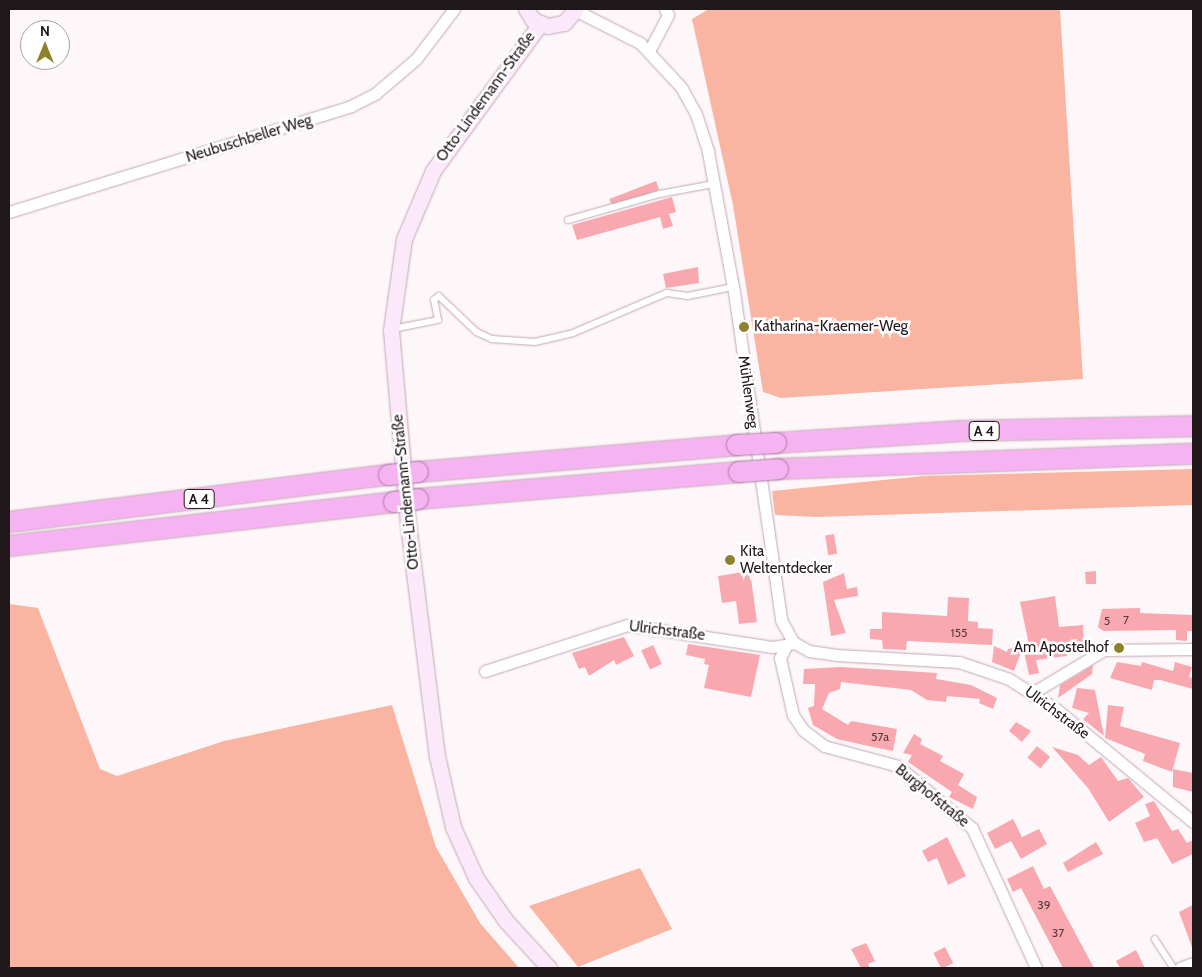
<!DOCTYPE html>
<html>
<head>
<meta charset="utf-8">
<style>
  body { margin:0 }
  #map { position:relative; width:1202px; height:977px; overflow:hidden; background:#fdf7fa; font-family:Cabin,sans-serif }
  div>[style] { position:absolute }
  .green>* { inset:0; background:#fab5a2 }
  .building>* { inset:0; background:#f9a8b0; transform-origin:0 0 }
  .roads { filter:drop-shadow(0 0 1px #c3a7b3) drop-shadow(0 0 1px #c3a7b3) }
  .lane>* { height:5.5px; margin:-2.75px; padding:0 2.75px; transform-origin:2.75px; border-radius:2.75px; background:#fff }
  .street>* { height:11px; margin:-5.5px; padding:0 5.5px; transform-origin:5.5px; border-radius:5.5px; background:#fff }
  .secondary>* { height:15px; margin:-7.5px; padding:0 7.5px; transform-origin:7.5px; border-radius:7.5px; background:#fce8fb }
  .highway>* { height:20px; margin:-10px; padding:0 10px; transform-origin:10px; border-radius:10px; background:#f6b3f2 }
  .bridges { filter:drop-shadow(0 0 1px #ab7ca7) drop-shadow(0 0 1px #ab7ca7) }
  .highway-bridge>* { height:20px; margin:-10px; padding:0 10px; transform-origin:10px; border-radius:10px; background:#f6b3f2 }
  .dots>* { width:14px; height:14px; translate:-50% -50%; box-sizing:border-box; border:2px solid #fff; border-radius:50% }
  span { translate:-50% -50%; white-space:nowrap; text-align:center; line-height:1.15; -webkit-text-stroke:5px #fff; paint-order:stroke }
  .number-label { font-size:12px; color:#563b40 }
  .number-label span { -webkit-text-stroke-width:0 }
  .shield-label span { padding:1px 4px; background:#fff; border:1px solid; border-radius:4px; -webkit-text-stroke-width:0 }
  .shield-label { font-size:14px; color:#20171b; font-weight:700 }
  .street-label { font-size:15px; color:#20171b }
  .poi-label { font-size:15px; color:#20171b }
  .left { translate:0 -50%; text-align:left }
  .right { translate:-100% -50%; text-align:right }
  .frame { position:absolute; inset:0; border:10px solid #20171b; pointer-events:none }
  .north { position:absolute; left:20px; top:20px; width:50px; height:50px; box-sizing:border-box; background:#fff; border:1px solid #a6a2a4; border-radius:50%; rotate:0deg; font-size:14px; font-weight:700; line-height:20px; text-align:center; color:#20171b }
  .north::after { content:''; display:block; margin:auto; width:18px; height:22px; background:#8d8229; clip-path:polygon(50% 0,100% 100%,50% 72%,0 100%) }
</style>
</head>
<body>
<div id="map">
  <div class="green">
    <i style="clip-path:polygon(709px 9px,1060px 9px,1083px 379px,781px 398px,763px 392px,733px 205px,692px 19px)"></i>
    <i style="clip-path:polygon(1193px 469px,1193px 505px,816px 517px,775px 515px,772px 491px,924px 476px)"></i>
    <i style="clip-path:polygon(9px 604px,38px 608px,100px 769px,117px 776px,224px 741px,392px 705px,436px 847px,480px 923px,519px 968px,9px 968px)"></i>
    <i style="clip-path:polygon(640px 868px,672px 929px,578px 967px,529px 906px)"></i>
  </div>
  <div class="building">
    <i style="left:656px;top:181px;width:9px;height:50px;rotate:69deg"></i>
    <i style="clip-path:polygon(672px 197px,676px 212px,669px 214px,673px 226px,663px 229px,660px 217px,577px 240px,572px 225px)"></i>
    <i style="clip-path:polygon(698px 267px,699px 283px,666px 288px,663px 274px)"></i>
    <i style="left:834px;top:534px;width:20px;height:9px;rotate:81deg"></i>
    <i style="clip-path:polygon(750px 571px,757px 622px,739px 624px,736px 601px,722px 603px,718px 576px)"></i>
    <i style="clip-path:polygon(1096px 571px,1096px 584px,1086px 584px,1085px 572px)"></i>
    <i style="clip-path:polygon(844px 573px,847px 589px,857px 587px,858px 596px,834px 600px,846px 633px,831px 636px,823px 582px)"></i>
    <i style="clip-path:polygon(1055px 596px,1059px 627px,1083px 625px,1084px 646px,1066px 647px,1067px 656px,1036px 660px,1039px 673px,1029px 675px,1023px 647px,1014px 671px,992px 662px,994px 646px,1007px 652px,1008px 649px,1029px 645px,1020px 602px)"></i>
    <i style="clip-path:polygon(948px 597px,969px 598px,968px 621px,978px 622px,978px 628px,993px 629px,992px 645px,907px 641px,906px 650px,883px 649px,882px 640px,870px 639px,870px 629px,882px 629px,882px 612px,947px 616px)"></i>
    <i style="clip-path:polygon(1140px 608px,1140px 613px,1193px 615px,1193px 631px,1187px 631px,1187px 641px,1176px 640px,1176px 630px,1103px 631px,1098px 627px,1102px 609px)"></i>
    <i style="clip-path:polygon(624px 637px,634px 656px,616px 665px,614px 660px,589px 676px,585px 667px,579px 669px,572px 653px)"></i>
    <i style="clip-path:polygon(688px 644px,760px 655px,751px 697px,704px 688px,709px 665px,704px 664px,705px 659px,686px 655px)"></i>
    <i style="left:653px;top:645px;width:21px;height:13px;rotate:65deg"></i>
    <i style="clip-path:polygon(1117px 662px,1141px 666px,1142px 662px,1173px 671px,1175px 662px,1192px 667px,1189px 677px,1193px 678px,1193px 689px,1160px 680px,1154px 680px,1152px 690px,1110px 678px)"></i>
    <i style="clip-path:polygon(1093px 665px,1092px 674px,1058px 698px,1060px 685px)"></i>
    <i style="clip-path:polygon(841px 667px,937px 673px,936px 679px,971px 685px,997px 698px,993px 709px,979px 703px,980px 699px,947px 696px,946px 702px,927px 700px,911px 690px,841px 682px,840px 689px,829px 693px,822px 709px,848px 725px,851px 721px,897px 729px,893px 751px,873px 747px,837px 739px,813px 725px,808px 708px,814px 706px,815px 684px,803px 684px,804px 669px)"></i>
    <i style="clip-path:polygon(1077px 688px,1095px 690px,1104px 736px,1083px 719px,1089px 713px,1072px 708px)"></i>
    <i style="clip-path:polygon(1108px 705px,1124px 707px,1120px 726px,1180px 743px,1172px 772px,1143px 761px,1145px 754px,1105px 738px)"></i>
    <i style="clip-path:polygon(1016px 722px,1031px 731px,1022px 742px,1009px 731px)"></i>
    <i style="clip-path:polygon(914px 734px,922px 739px,920px 744px,943px 756px,940px 761px,964px 774px,958px 785px,977px 797px,973px 809px,949px 797px,952px 792px,908px 762px,912px 755px,903px 753px)"></i>
    <i style="left:1037px;top:746px;width:17px;height:15px;rotate:40deg"></i>
    <i style="clip-path:polygon(1052px 747px,1078px 755px,1089px 765px,1101px 757px,1118px 781px,1128px 778px,1144px 797px,1109px 822px,1088px 788px)"></i>
    <i style="clip-path:polygon(1173px 769px,1193px 773px,1193px 792px,1173px 787px)"></i>
    <i style="clip-path:polygon(1154px 801px,1172px 831px,1178px 829px,1187px 843px,1193px 840px,1193px 854px,1172px 864px,1157px 838px,1144px 842px,1135px 823px,1150px 816px,1145px 804px)"></i>
    <i style="clip-path:polygon(1013px 819px,1022px 837px,1039px 829px,1047px 844px,1021px 859px,1011px 841px,995px 849px,987px 833px)"></i>
    <i style="clip-path:polygon(947px 837px,966px 876px,948px 885px,937px 858px,928px 862px,922px 851px)"></i>
    <i style="clip-path:polygon(1096px 842px,1103px 854px,1068px 872px,1063px 863px)"></i>
    <i style="clip-path:polygon(1033px 866px,1044px 889px,1050px 886px,1094px 968px,1063px 968px,1021px 888px,1013px 892px,1007px 879px)"></i>
    <i style="clip-path:polygon(1193px 905px,1193px 946px,1192px 947px,1179px 912px)"></i>
    <i style="clip-path:polygon(866px 943px,875px 961px,868px 964px,870px 968px,861px 968px,851px 949px)"></i>
    <i style="left:945px;top:947px;width:18px;height:13px;rotate:63deg"></i>
    <i style="clip-path:polygon(1136px 950px,1145px 968px,1120px 968px,1116px 961px)"></i>
  </div>
  <div class="roads">
    <div class="lane">
      <i style="left:568px;top:220px;width:96px;rotate:-15.8deg"></i>
      <i style="left:660px;top:194px;width:55px;rotate:-10.5deg"></i>
      <i style="left:393px;top:329px;width:46px;rotate:-11.3deg"></i>
      <i style="left:438px;top:320px;width:20px;rotate:-101deg"></i>
      <i style="left:434px;top:300px;width:6px;rotate:-39deg"></i>
      <i style="left:439px;top:296px;width:52px;rotate:43.5deg"></i>
      <i style="left:477px;top:332px;width:17px;rotate:25deg"></i>
      <i style="left:492px;top:339px;width:43px;rotate:4deg"></i>
      <i style="left:535px;top:342px;width:39px;rotate:-13deg"></i>
      <i style="left:573px;top:333px;width:102px;rotate:-23.1deg"></i>
      <i style="left:667px;top:293px;width:21px;rotate:8deg"></i>
      <i style="left:688px;top:296px;width:46px;rotate:-11.3deg"></i>
      <i style="left:1155px;top:939px;width:35px;rotate:57deg"></i>
    </div>
    <div class="street">
      <i style="left:575px;top:10px;width:73px;rotate:26.9deg"></i>
      <i style="left:640px;top:43px;width:60px;rotate:47deg"></i>
      <i style="left:681px;top:87px;width:31px;rotate:61deg"></i>
      <i style="left:696px;top:114px;width:40px;rotate:72deg"></i>
      <i style="left:708px;top:152px;width:142px;rotate:79.5deg"></i>
      <i style="left:734px;top:292px;width:331px;rotate:81.8deg"></i>
      <i style="left:781px;top:620px;width:25px;rotate:61deg"></i>
      <i style="left:793px;top:642px;width:18px;rotate:29deg"></i>
      <i style="left:809px;top:651px;width:28px;rotate:8deg"></i>
      <i style="left:837px;top:655px;width:122px;rotate:3.3deg"></i>
      <i style="left:959px;top:662px;width:53px;rotate:18.8deg"></i>
      <i style="left:1009px;top:679px;width:56px;rotate:32.6deg"></i>
      <i style="left:1056px;top:709px;width:178px;rotate:39.5deg"></i>
      <i style="left:649px;top:51px;width:41px;rotate:-62.2deg"></i>
      <i style="left:668px;top:15px;width:7px;rotate:-117deg"></i>
      <i style="left:9px;top:212px;width:358px;rotate:-17.2deg"></i>
      <i style="left:351px;top:106px;width:28px;rotate:-27deg"></i>
      <i style="left:376px;top:93px;width:52px;rotate:-40.4deg"></i>
      <i style="left:416px;top:59px;width:63px;rotate:-52.8deg"></i>
      <i style="left:785px;top:648px;width:11px;rotate:117deg"></i>
      <i style="left:780px;top:658px;width:58px;rotate:77.2deg"></i>
      <i style="left:793px;top:715px;width:18px;rotate:56deg"></i>
      <i style="left:803px;top:730px;width:26px;rotate:37deg"></i>
      <i style="left:824px;top:746px;width:77px;rotate:15.1deg"></i>
      <i style="left:898px;top:766px;width:97px;rotate:40deg"></i>
      <i style="left:972px;top:828px;width:154px;rotate:65.4deg"></i>
      <i style="left:485px;top:671px;width:149px;rotate:-17.9deg"></i>
      <i style="left:627px;top:625px;width:147px;rotate:8.6deg"></i>
      <i style="left:772px;top:647px;width:18px;rotate:-9deg"></i>
      <i style="left:1034px;top:692px;width:82px;rotate:-31deg"></i>
      <i style="left:1104px;top:650px;width:89px;rotate:-0.6deg"></i>
      <i style="left:1180px;top:968px;width:14px;rotate:-21deg"></i>
    </div>
    <div class="secondary">
      <i style="left:526px;top:9px;width:13px;rotate:58deg"></i>
      <i style="left:533px;top:20px;width:16px;rotate:22deg"></i>
      <i style="left:548px;top:26px;width:16px;rotate:-11deg"></i>
      <i style="left:564px;top:23px;width:18px;rotate:-49deg"></i>
      <i style="left:540px;top:24px;width:182px;rotate:126.1deg"></i>
      <i style="left:433px;top:171px;width:74px;rotate:113.1deg"></i>
      <i style="left:404px;top:239px;width:92px;rotate:98.1deg"></i>
      <i style="left:391px;top:330px;width:195px;rotate:85deg"></i>
      <i style="left:408px;top:524px;width:234px;rotate:82.9deg"></i>
      <i style="left:437px;top:756px;width:73px;rotate:77.3deg"></i>
      <i style="left:453px;top:827px;width:56px;rotate:65.7deg"></i>
      <i style="left:476px;top:878px;width:52px;rotate:55.1deg"></i>
      <i style="left:506px;top:921px;width:64px;rotate:47.5deg"></i>
    </div>
    <div class="highway">
      <i style="left:776px;top:443px;width:186px;rotate:-3.7deg"></i>
      <i style="left:962px;top:431px;width:231px;rotate:-1.2deg"></i>
      <i style="left:778px;top:469px;width:415px;rotate:-2.1deg"></i>
      <i style="left:418px;top:472px;width:320px;rotate:-4.8deg"></i>
      <i style="left:418px;top:499px;width:322px;rotate:-4.8deg"></i>
      <i style="left:9px;top:522px;width:383px;rotate:-7.1deg"></i>
      <i style="left:9px;top:546px;width:388px;rotate:-6.5deg"></i>
    </div>
  </div>
  <div class="bridges">
    <div class="highway-bridge">
      <i style="left:737px;top:445px;width:39px;rotate:-3deg"></i>
      <i style="left:739px;top:472px;width:39px;rotate:-4deg"></i>
      <i style="left:389px;top:475px;width:29px;rotate:-6deg"></i>
      <i style="left:394px;top:502px;width:24px;rotate:-7deg"></i>
    </div>
  </div>
  <div class="dots">
    <i style="left:744px;top:327px;background:#8d8229"></i>
    <i style="left:730px;top:560px;background:#8d8229"></i>
    <i style="left:1119px;top:648px;background:#8d8229"></i>
  </div>
  <div class="number-label">
    <span style="left:1126px;top:620px">7</span>
    <span style="left:1107px;top:621px">5</span>
    <span style="left:959px;top:633px">155</span>
    <span style="left:880px;top:737px">57a</span>
    <span style="left:1044px;top:905px">39</span>
    <span style="left:1058px;top:933px">37</span>
  </div>
  <div class="shield-label">
    <span style="left:984px;top:431px">A 4</span>
    <span style="left:199px;top:499px">A 4</span>
  </div>
  <div class="street-label">
    <span style="left:486px;top:97px;rotate:-54deg">Otto-Lindemann-Straße</span>
    <span style="left:249px;top:139px;rotate:-17deg">Neubuschbeller Weg</span>
    <span style="left:748px;top:392px;rotate:82deg">Mühlenweg</span>
    <span style="left:406px;top:492px;rotate:-96deg">Otto-Lindemann-Straße</span>
    <span style="left:667px;top:631px;rotate:7deg">Ulrichstraße</span>
    <span style="left:1057px;top:713px;rotate:37deg">Ulrichstraße</span>
    <span style="left:932px;top:796px;rotate:39deg">Burghofstraße</span>
  </div>
  <div class="poi-label">
    <span class="left" style="left:754px;top:327px">Katharina-Kraemer-Weg</span>
    <span class="left" style="left:740px;top:560px">Kita<br>Weltentdecker</span>
    <span class="right" style="left:1109px;top:648px">Am Apostelhof</span>
  </div>
  <div class="frame"></div>
  <div class="north">N</div>
</div>
</body>
</html>
